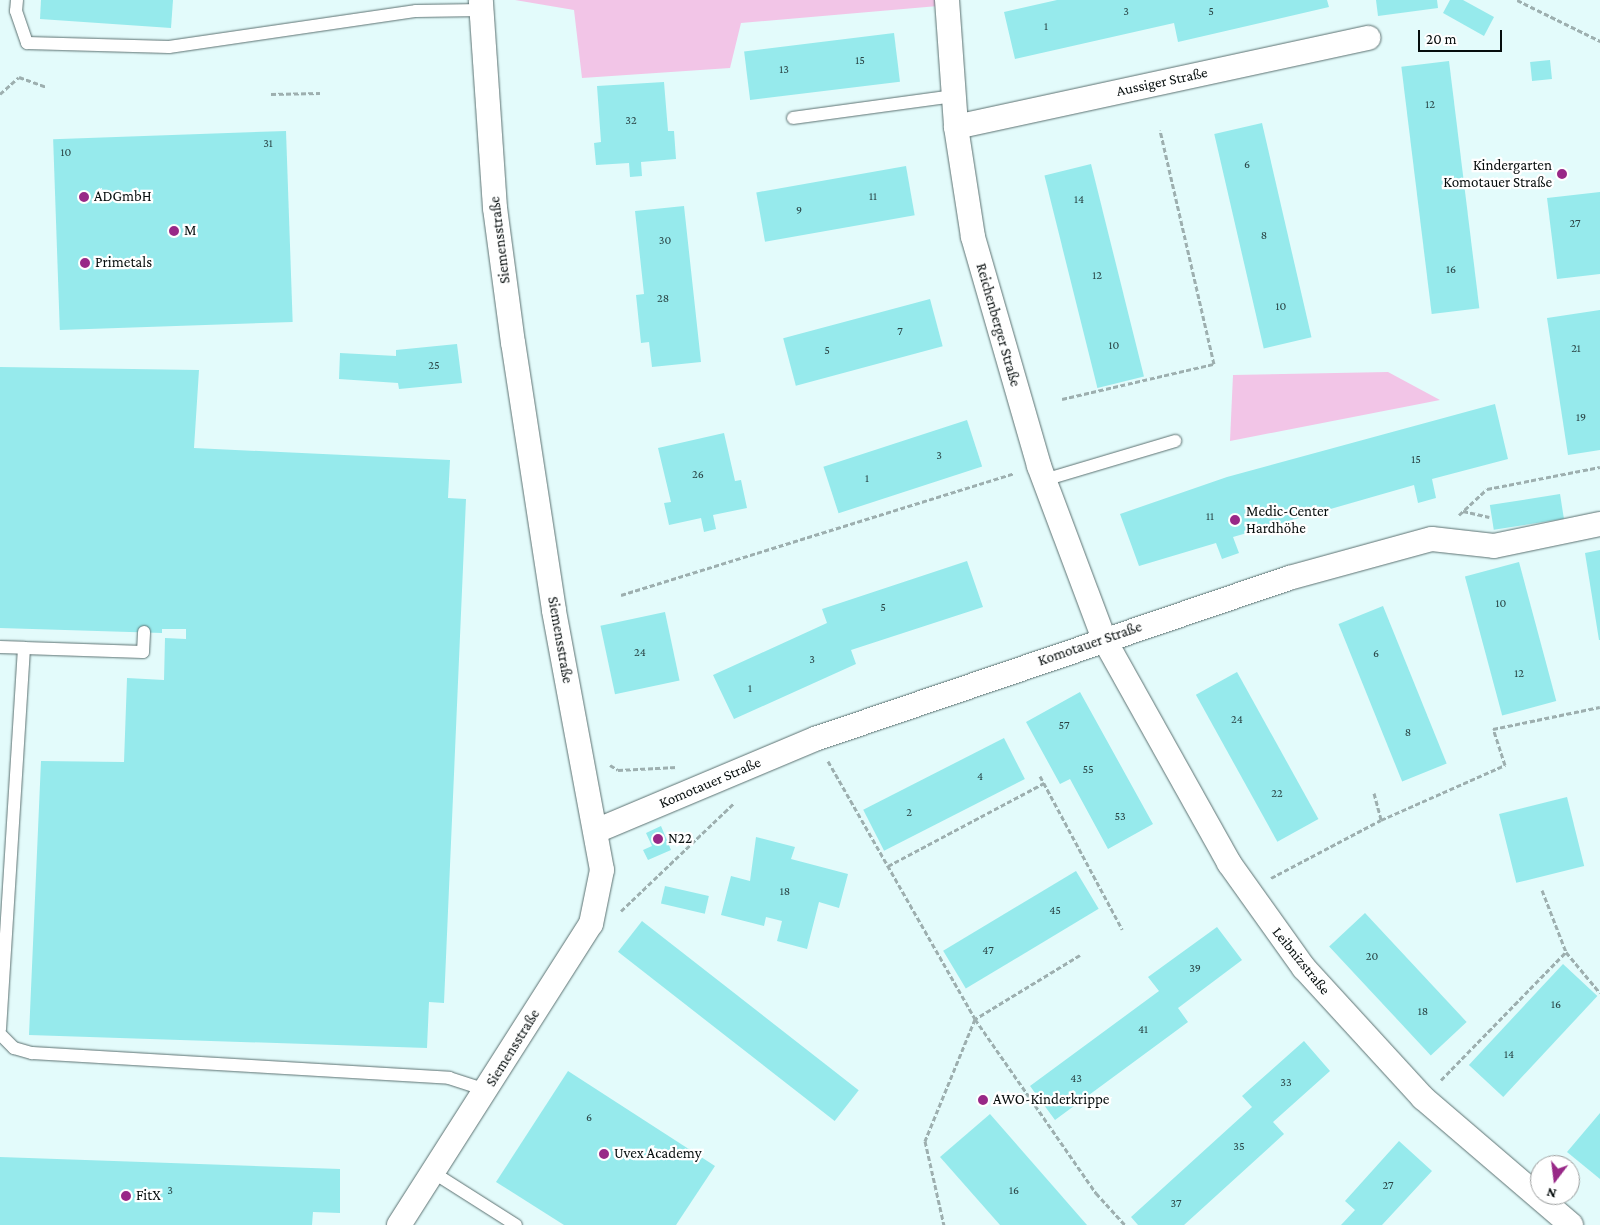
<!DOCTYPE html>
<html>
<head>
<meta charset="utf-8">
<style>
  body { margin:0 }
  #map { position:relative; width:1600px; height:1225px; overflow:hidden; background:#e3fbfb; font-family:"Crimson Pro",serif }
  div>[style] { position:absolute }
  .green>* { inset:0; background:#f2c5e7 }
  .building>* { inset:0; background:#96eaec; transform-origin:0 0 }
  .path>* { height:3px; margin-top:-1.5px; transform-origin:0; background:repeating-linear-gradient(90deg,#9dafaf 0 5px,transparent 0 7.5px) }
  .roads { filter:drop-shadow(0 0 1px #5c7171) drop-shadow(0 0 1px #5c7171) }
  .lane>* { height:12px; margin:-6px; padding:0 6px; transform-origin:6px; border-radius:6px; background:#fff }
  .street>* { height:24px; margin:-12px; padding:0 12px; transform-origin:12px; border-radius:12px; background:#fff }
  .dots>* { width:14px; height:14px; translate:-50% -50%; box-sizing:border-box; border:2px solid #fff; border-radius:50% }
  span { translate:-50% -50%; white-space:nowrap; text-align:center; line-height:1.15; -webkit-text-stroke:4.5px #fff; paint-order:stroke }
  .number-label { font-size:12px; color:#2a4445 }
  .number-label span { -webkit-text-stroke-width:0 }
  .street-label { font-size:15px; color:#060d0d }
  .poi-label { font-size:15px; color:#060d0d }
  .right { translate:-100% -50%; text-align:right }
  .left { translate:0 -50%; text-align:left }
  .north { position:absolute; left:1530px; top:1155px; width:50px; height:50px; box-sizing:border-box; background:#fff; border:1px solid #9b9e9e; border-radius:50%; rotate:195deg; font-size:14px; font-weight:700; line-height:20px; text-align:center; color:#060d0d }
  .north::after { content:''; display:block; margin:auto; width:18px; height:22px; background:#982887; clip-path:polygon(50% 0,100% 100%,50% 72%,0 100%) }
  .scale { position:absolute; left:1418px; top:30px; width:84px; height:22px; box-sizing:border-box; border:2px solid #060d0d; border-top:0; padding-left:6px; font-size:15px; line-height:18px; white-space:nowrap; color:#060d0d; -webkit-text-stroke:4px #fff; paint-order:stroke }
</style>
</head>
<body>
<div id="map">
  <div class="green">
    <i style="clip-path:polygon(515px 0,938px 0,938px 6px,741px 23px,730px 68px,582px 78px,574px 10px)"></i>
    <i style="clip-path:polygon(1388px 372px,1440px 400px,1230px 441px,1233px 375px)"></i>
  </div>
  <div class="building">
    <i style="clip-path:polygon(41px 0,173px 0,171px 28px,40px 19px)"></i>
    <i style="clip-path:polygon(1057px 0,1327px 0,1329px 7px,1178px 42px,1174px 23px,1015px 59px,1004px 12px)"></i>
    <i style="clip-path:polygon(1376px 0,1437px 0,1438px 8px,1378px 16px)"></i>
    <i style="clip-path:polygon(1450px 0,1463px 0,1494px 17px,1484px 36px,1443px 13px)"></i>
    <i style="left:894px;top:33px;width:49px;height:151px;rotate:83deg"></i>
    <i style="left:1550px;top:60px;width:19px;height:20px;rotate:84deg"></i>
    <i style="left:1449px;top:61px;width:249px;height:48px;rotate:83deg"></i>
    <i style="clip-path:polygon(664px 82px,668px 131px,674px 131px,676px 159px,641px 162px,642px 176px,630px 177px,629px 163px,596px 165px,594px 143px,601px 142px,597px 86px)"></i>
    <i style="left:1262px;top:123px;width:220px;height:49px;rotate:77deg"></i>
    <i style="left:286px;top:131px;width:191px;height:233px;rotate:88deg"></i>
    <i style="left:1091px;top:164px;width:219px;height:48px;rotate:76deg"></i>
    <i style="left:906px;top:166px;width:50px;height:152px;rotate:80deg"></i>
    <i style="clip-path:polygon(1600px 192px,1600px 274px,1557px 279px,1547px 198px)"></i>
    <i style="clip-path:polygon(684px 206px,701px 362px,652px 367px,649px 342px,641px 343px,636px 295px,644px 294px,635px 211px)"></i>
    <i style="left:930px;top:299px;width:49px;height:152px;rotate:75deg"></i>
    <i style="clip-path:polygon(1600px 310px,1600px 450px,1568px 455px,1547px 318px)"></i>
    <i style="clip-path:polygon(457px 344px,462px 383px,399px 389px,398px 383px,339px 379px,340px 353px,396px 356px,396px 350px)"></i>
    <i style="clip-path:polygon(0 367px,199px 370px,194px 448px,450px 460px,448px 498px,466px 499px,444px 1003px,429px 1002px,427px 1048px,29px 1035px,41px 761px,124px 762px,127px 678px,164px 680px,165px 638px,186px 639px,186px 629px,162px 629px,162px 633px,0 628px)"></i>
    <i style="clip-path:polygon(1495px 404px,1508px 459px,1432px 479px,1436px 498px,1418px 503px,1414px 485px,1233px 537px,1239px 553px,1222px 559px,1216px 543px,1139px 566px,1120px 514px,1227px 477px)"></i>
    <i style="left:967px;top:420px;width:49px;height:151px;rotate:72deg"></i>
    <i style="clip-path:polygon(724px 433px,735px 481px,741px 480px,747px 508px,713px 515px,716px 529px,704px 532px,701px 518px,669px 525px,664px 503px,671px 502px,658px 448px)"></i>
    <i style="left:1560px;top:494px;width:25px;height:71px;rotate:81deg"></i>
    <i style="clip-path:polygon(1600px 550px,1600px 640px,1599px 640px,1585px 553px)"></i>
    <i style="clip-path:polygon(967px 561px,983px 607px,851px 650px,856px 664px,734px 719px,713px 675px,827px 623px,822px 609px)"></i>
    <i style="left:1519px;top:562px;width:144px;height:56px;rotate:75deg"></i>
    <i style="left:1383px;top:606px;width:170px;height:48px;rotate:68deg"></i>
    <i style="left:665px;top:612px;width:70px;height:66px;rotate:78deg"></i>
    <i style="left:1237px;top:672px;width:168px;height:47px;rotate:61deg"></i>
    <i style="clip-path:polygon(1080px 692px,1153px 824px,1108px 849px,1070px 779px,1060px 784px,1026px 722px)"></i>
    <i style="left:1004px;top:738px;width:46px;height:158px;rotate:63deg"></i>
    <i style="left:1567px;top:797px;width:71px;height:70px;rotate:76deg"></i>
    <i style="clip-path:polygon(661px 826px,671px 850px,648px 860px,643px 850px,652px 846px,646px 833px)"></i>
    <i style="clip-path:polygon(756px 837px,795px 847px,791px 859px,848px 874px,839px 908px,819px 902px,807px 949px,777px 941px,782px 921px,766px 917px,764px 926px,721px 915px,731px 876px,750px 881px)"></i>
    <i style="left:1076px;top:871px;width:44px;height:155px;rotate:59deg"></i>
    <i style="left:665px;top:886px;width:45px;height:18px;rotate:13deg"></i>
    <i style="left:1365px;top:913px;width:149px;height:49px;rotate:47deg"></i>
    <i style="left:642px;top:921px;width:275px;height:39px;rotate:38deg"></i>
    <i style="clip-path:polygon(1217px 927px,1242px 960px,1178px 1008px,1188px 1022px,1055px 1120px,1030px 1086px,1159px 991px,1148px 977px)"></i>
    <i style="left:1563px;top:964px;width:47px;height:138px;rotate:43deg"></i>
    <i style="clip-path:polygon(1304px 1041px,1330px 1071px,1273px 1122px,1284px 1134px,1184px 1225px,1138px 1225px,1131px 1217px,1252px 1107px,1242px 1096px)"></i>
    <i style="clip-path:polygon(568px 1071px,715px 1166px,676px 1225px,564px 1225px,496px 1182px)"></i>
    <i style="clip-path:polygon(1600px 1113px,1600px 1179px,1567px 1152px)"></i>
    <i style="clip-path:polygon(990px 1114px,1087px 1225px,1000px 1225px,940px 1157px)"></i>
    <i style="clip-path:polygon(1399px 1141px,1432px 1171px,1382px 1225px,1341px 1225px,1355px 1210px,1345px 1201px)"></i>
    <i style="clip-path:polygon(0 1157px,340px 1169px,340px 1213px,313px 1212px,312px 1225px,0 1225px)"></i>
  </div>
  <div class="path">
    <i style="left:1517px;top:0;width:93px;rotate:26.3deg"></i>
    <i style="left:0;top:94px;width:25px;rotate:-42deg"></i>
    <i style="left:19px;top:77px;width:29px;rotate:20deg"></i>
    <i style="left:271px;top:94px;width:49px;rotate:-1.2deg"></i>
    <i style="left:1062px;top:399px;width:156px;rotate:-13deg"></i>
    <i style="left:1214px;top:364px;width:240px;rotate:-103deg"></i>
    <i style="left:1463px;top:511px;width:27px;rotate:13deg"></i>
    <i style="left:1459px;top:515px;width:38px;rotate:-43deg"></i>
    <i style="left:1487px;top:489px;width:115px;rotate:-11deg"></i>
    <i style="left:621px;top:595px;width:412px;rotate:-17.2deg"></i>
    <i style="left:828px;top:761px;width:297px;rotate:60.3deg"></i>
    <i style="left:975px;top:1019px;width:132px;rotate:112.3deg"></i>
    <i style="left:925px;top:1141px;width:86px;rotate:77.3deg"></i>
    <i style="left:610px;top:765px;width:9px;rotate:32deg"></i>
    <i style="left:618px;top:770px;width:59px;rotate:-2.9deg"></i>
    <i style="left:1040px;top:776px;width:174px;rotate:61.8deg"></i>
    <i style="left:1374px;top:793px;width:28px;rotate:75deg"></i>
    <i style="left:888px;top:866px;width:177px;rotate:-28deg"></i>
    <i style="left:1271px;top:878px;width:124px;rotate:-27.8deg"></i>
    <i style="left:1381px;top:820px;width:136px;rotate:-23.9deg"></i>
    <i style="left:1505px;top:765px;width:38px;rotate:-108deg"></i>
    <i style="left:1493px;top:729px;width:109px;rotate:-11.6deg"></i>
    <i style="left:1542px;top:890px;width:66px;rotate:68.8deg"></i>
    <i style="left:1566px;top:952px;width:53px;rotate:50.3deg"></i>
    <i style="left:621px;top:911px;width:156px;rotate:-43.7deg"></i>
    <i style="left:1080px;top:955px;width:123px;rotate:148.6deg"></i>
    <i style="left:975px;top:1019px;width:212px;rotate:55.2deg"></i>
    <i style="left:1096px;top:1193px;width:43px;rotate:47.8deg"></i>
    <i style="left:1441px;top:1080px;width:179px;rotate:-45.7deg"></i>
  </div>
  <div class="roads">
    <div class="lane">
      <i style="left:17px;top:0;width:11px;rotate:95deg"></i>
      <i style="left:16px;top:11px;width:34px;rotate:71deg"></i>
      <i style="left:27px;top:43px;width:142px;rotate:1.6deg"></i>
      <i style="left:169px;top:47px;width:250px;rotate:-8.3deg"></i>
      <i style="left:416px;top:11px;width:66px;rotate:-0.9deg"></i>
      <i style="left:793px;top:118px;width:162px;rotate:-7.8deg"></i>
      <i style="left:1044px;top:480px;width:137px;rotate:-16.6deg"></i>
      <i style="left:0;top:647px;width:24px;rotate:2deg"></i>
      <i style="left:24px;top:648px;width:382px;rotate:93.6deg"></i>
      <i style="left:24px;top:648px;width:119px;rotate:1.9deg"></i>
      <i style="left:143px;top:652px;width:20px;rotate:-87deg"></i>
      <i style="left:0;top:1034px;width:20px;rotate:45deg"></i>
      <i style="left:14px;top:1048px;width:19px;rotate:16deg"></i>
      <i style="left:32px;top:1053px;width:418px;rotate:3.4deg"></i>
      <i style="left:449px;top:1078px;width:39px;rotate:18deg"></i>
      <i style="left:434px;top:1173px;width:97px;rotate:32.4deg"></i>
    </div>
    <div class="street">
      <i style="left:947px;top:0;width:127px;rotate:85.9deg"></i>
      <i style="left:956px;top:127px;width:111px;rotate:81.2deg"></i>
      <i style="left:973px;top:237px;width:238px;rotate:73.9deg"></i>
      <i style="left:1039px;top:466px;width:185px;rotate:69.4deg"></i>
      <i style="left:1104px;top:639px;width:257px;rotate:60.8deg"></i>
      <i style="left:1229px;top:863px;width:129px;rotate:54.5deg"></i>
      <i style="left:1304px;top:968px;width:176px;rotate:47.5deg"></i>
      <i style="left:1423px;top:1098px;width:195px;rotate:40.6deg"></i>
      <i style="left:956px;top:127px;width:422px;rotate:-12.2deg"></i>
      <i style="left:596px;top:831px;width:238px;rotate:-22.8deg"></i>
      <i style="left:815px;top:739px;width:501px;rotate:-18.76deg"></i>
      <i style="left:1289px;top:578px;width:148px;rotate:-15.3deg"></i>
      <i style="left:1432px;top:539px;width:62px;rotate:6.4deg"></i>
      <i style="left:1494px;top:546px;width:108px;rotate:-11.7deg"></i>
      <i style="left:399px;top:1225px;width:357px;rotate:-57.5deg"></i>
      <i style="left:591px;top:924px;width:55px;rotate:-78.5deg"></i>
      <i style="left:602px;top:870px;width:264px;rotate:-100.5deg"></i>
      <i style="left:554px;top:610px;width:270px;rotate:-98.7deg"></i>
      <i style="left:513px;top:343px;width:136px;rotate:-97.6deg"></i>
      <i style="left:495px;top:208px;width:208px;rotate:-93.9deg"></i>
    </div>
  </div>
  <div class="dots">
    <i style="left:1562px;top:174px;background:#982887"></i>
    <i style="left:84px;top:197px;background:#982887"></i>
    <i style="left:174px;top:231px;background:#982887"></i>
    <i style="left:85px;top:263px;background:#982887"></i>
    <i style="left:1235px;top:520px;background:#982887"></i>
    <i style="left:658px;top:839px;background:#982887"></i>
    <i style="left:983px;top:1100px;background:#982887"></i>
    <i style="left:604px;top:1154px;background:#982887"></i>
    <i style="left:126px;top:1196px;background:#982887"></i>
  </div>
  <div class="number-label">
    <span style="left:1126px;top:12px">3</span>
    <span style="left:1211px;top:12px">5</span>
    <span style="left:1046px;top:27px">1</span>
    <span style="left:860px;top:61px">15</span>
    <span style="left:784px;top:70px">13</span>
    <span style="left:1430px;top:105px">12</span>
    <span style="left:631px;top:121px">32</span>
    <span style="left:268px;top:144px">31</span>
    <span style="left:66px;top:153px">10</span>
    <span style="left:1247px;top:165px">6</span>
    <span style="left:873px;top:197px">11</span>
    <span style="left:1079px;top:200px">14</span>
    <span style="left:799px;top:211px">9</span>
    <span style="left:1575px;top:224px">27</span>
    <span style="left:1264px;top:236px">8</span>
    <span style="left:665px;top:241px">30</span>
    <span style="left:1451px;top:270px">16</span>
    <span style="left:1097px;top:276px">12</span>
    <span style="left:663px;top:299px">28</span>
    <span style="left:1281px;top:307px">10</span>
    <span style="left:900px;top:332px">7</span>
    <span style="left:1114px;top:346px">10</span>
    <span style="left:1576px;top:349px">21</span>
    <span style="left:827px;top:351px">5</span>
    <span style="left:434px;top:366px">25</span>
    <span style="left:1581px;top:418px">19</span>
    <span style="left:939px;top:456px">3</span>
    <span style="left:1416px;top:460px">15</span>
    <span style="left:698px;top:475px">26</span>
    <span style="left:867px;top:479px">1</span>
    <span style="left:1210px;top:517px">11</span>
    <span style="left:1501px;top:604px">10</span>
    <span style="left:883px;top:608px">5</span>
    <span style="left:640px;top:653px">24</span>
    <span style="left:1376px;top:654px">6</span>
    <span style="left:812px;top:660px">3</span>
    <span style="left:1519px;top:674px">12</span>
    <span style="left:750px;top:689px">1</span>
    <span style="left:1237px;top:720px">24</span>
    <span style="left:1064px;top:726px">57</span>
    <span style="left:1408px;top:733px">8</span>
    <span style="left:1088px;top:770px">55</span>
    <span style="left:980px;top:777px">4</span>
    <span style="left:1277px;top:794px">22</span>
    <span style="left:909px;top:813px">2</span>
    <span style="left:1120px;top:817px">53</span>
    <span style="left:785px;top:892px">18</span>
    <span style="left:1055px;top:911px">45</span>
    <span style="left:988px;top:951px">47</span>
    <span style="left:1372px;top:957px">20</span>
    <span style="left:1195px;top:969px">39</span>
    <span style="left:1556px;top:1005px">16</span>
    <span style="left:1423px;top:1012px">18</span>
    <span style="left:1143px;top:1030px">41</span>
    <span style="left:1509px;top:1055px">14</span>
    <span style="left:1076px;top:1079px">43</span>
    <span style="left:1286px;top:1083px">33</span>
    <span style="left:589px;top:1118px">6</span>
    <span style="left:1239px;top:1147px">35</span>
    <span style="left:1388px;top:1186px">27</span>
    <span style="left:170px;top:1191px">3</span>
    <span style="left:1014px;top:1191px">16</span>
    <span style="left:1176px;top:1204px">37</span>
  </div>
  <div class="street-label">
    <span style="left:1162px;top:82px;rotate:-12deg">Aussiger Straße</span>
    <span style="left:500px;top:240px;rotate:-97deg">Siemensstraße</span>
    <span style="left:998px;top:325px;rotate:74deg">Reichenberger Straße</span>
    <span style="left:560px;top:640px;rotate:80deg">Siemensstraße</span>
    <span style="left:1090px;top:644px;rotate:-19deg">Komotauer Straße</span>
    <span style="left:710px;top:783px;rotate:-23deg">Komotauer Straße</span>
    <span style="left:1301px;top:961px;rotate:51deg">Leibnizstraße</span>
    <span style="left:513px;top:1048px;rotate:-58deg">Siemensstraße</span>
  </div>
  <div class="poi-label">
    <span class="right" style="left:1552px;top:174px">Kindergarten<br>Komotauer Straße</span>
    <span class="left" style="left:94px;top:197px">ADGmbH</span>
    <span class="left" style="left:184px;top:231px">M</span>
    <span class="left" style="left:95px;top:263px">Primetals</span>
    <span class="left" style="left:1246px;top:520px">Medic-Center<br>Hardhöhe</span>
    <span class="left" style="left:668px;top:839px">N22</span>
    <span class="left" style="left:993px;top:1100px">AWO-Kinderkrippe</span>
    <span class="left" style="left:614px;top:1154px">Uvex Academy</span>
    <span class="left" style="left:136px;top:1196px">FitX</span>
  </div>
  <div class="north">N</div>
  <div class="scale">20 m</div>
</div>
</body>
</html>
